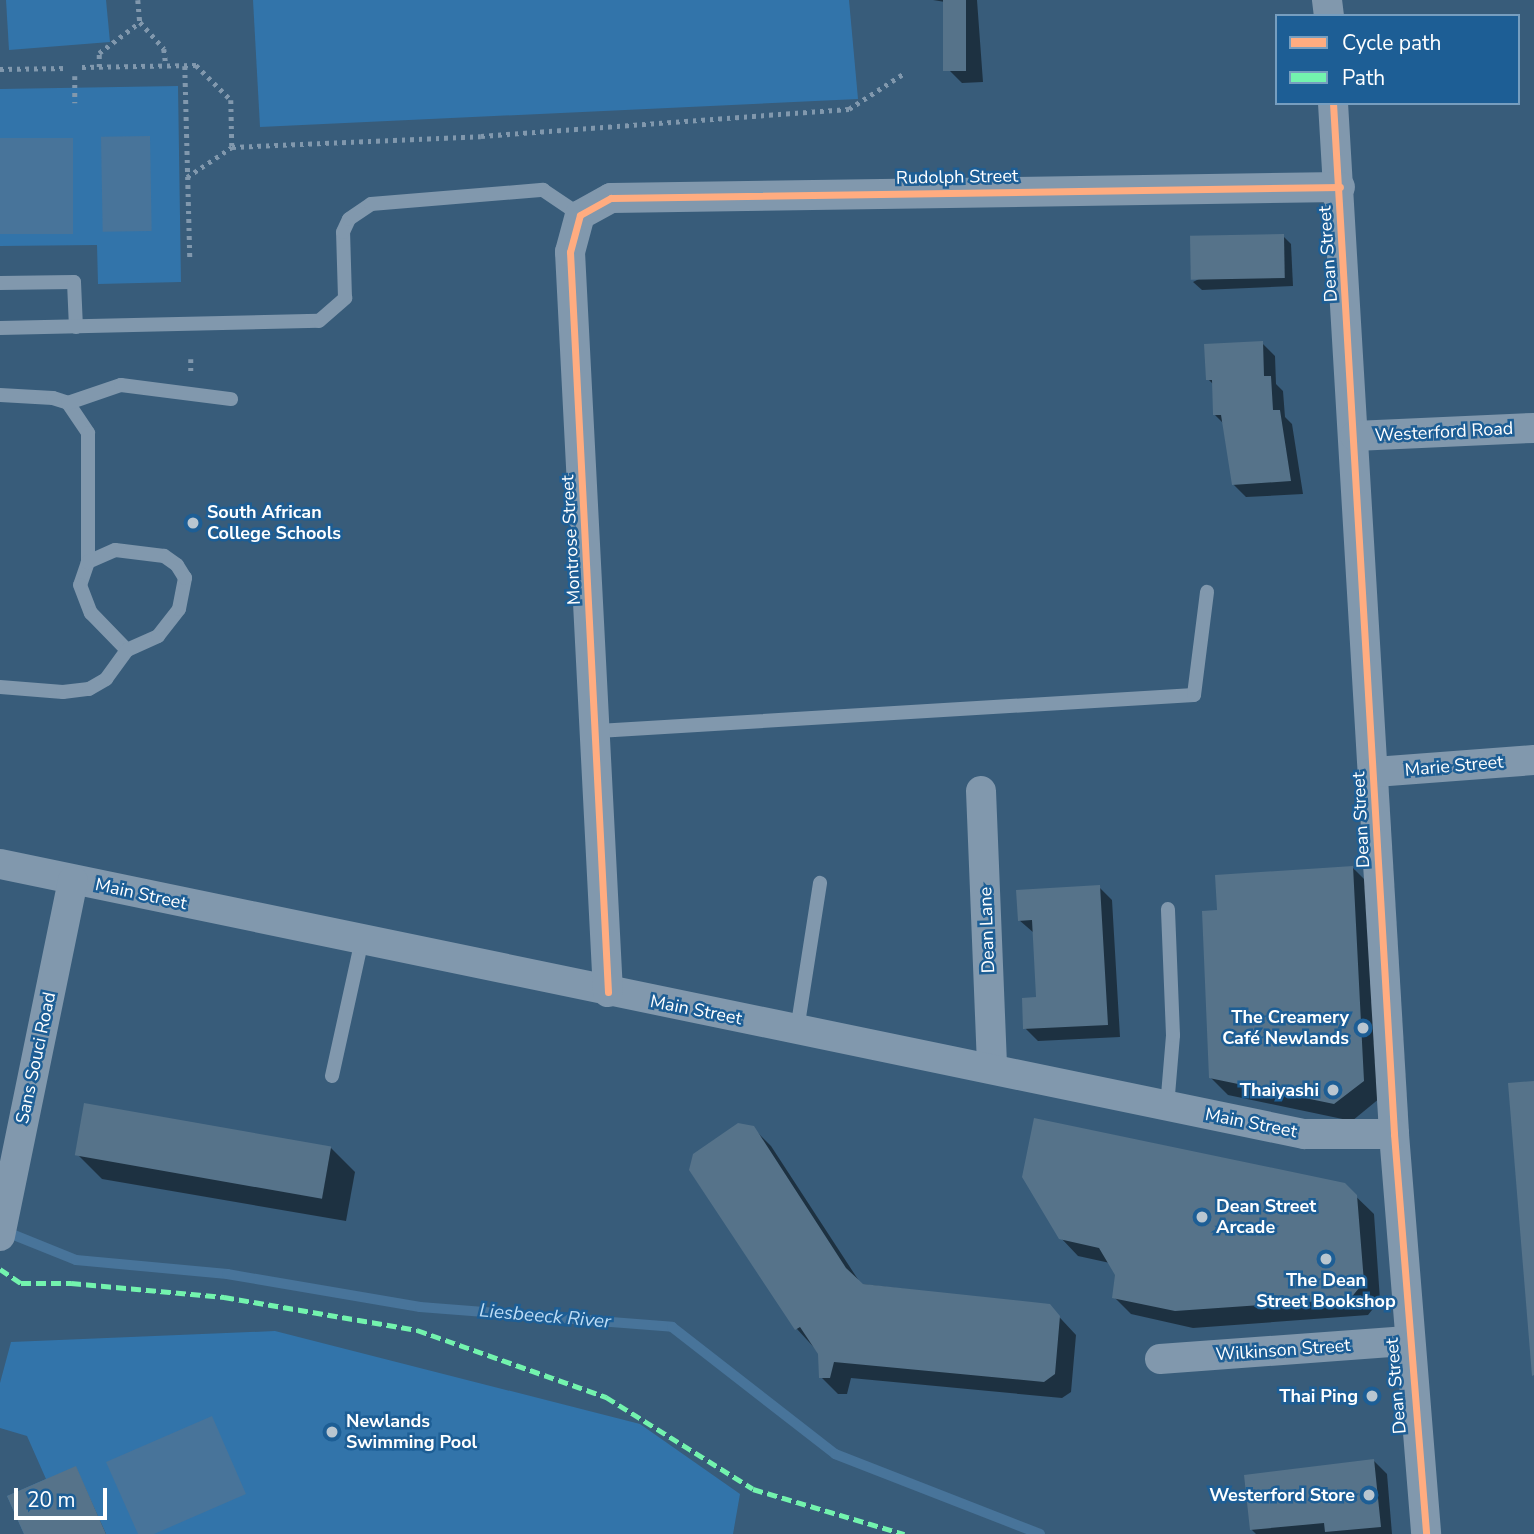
<!DOCTYPE html>
<html>
<head>
<meta charset="utf-8">
<style>
  body { margin:0 }
  #map { position:relative; width:1534px; height:1534px; overflow:hidden; background:#385c7a; font-family:"Nunito Sans",sans-serif }
  div>[style] { position:absolute }
  .green>* { inset:0; background:#3274aa }
  .water>* { inset:0; background:#48749a; transform-origin:0 0 }
  .shadow>* { inset:0; background:#0007 }
  .stream>* { height:10px; margin:-5px; padding:0 5px; transform-origin:5px; border-radius:5px; background:#48749a }
  .building>* { inset:0; background:#56738a; transform-origin:0 0 }
  .path>* { height:4.5px; margin-top:-2.25px; transform-origin:0; background:repeating-linear-gradient(90deg,#8198ad 0 3.5px,transparent 0 8.5px) }
  .lane>* { height:14px; margin:-7px; padding:0 7px; transform-origin:7px; border-radius:7px; background:#8198ad }
  .street>* { height:30px; margin:-15px; padding:0 15px; transform-origin:15px; border-radius:15px; background:#8198ad }
  .quiet>* { height:5px; margin-top:-2.5px; transform-origin:0; background:repeating-linear-gradient(90deg,#73f3ae 0 10px,transparent 0 15px) }
  .cycleway>* { height:7px; margin:-3.5px; padding:0 3.5px; transform-origin:3.5px; border-radius:3.5px; background:#ffac80 }
  .dots>* { width:19px; height:19px; translate:-50% -50%; box-sizing:border-box; border:4px solid #1d5e95; border-radius:50% }
  span { translate:-50% -50%; white-space:nowrap; text-align:center; line-height:1.15; -webkit-text-stroke:5px #1d5e95; paint-order:stroke }
  .street-label { font-size:18px; color:#fff }
  .poi-label { font-size:18px; color:#fff; font-weight:700 }
  .left { translate:0 -50%; text-align:left }
  .right { translate:-100% -50%; text-align:right }
  .water-label { font-size:19px; color:#bcdcf5; font-style:italic }
  .legend { position:absolute; left:1275px; top:14px; width:245px; height:91px; box-sizing:border-box; background:#1d5e95; border:2px solid #779ebf; margin:0; padding:9px 12px; list-style:none; font-size:21px; color:#fff }
  .legend li { display:flex; align-items:center; gap:14px; height:35px }
  .legend b { width:35px; border:2px solid #779ebf }
  .scale { position:absolute; left:14px; top:1488px; width:93px; height:32px; box-sizing:border-box; border:4px solid #fff; border-top:0; padding-left:9px; font-size:21px; line-height:24px; white-space:nowrap; color:#fff; -webkit-text-stroke:5px #1d5e95; paint-order:stroke }
</style>
</head>
<body>
<div id="map">
  <div class="green">
    <i style="clip-path:polygon(6px 0,106px 0,110px 42px,9px 50px)"></i>
    <i style="clip-path:polygon(253px 0,849px 0,858px 99px,260px 127px)"></i>
    <i style="clip-path:polygon(178px 86px,181px 282px,98px 284px,97px 245px,0 246px,0 89px)"></i>
    <i style="clip-path:polygon(275px 1331px,640px 1424px,740px 1494px,733px 1534px,24px 1534px,7px 1496px,46px 1479px,27px 1436px,0 1428px,0 1383px,11px 1342px)"></i>
  </div>
  <div class="water">
    <i style="left:150px;top:136px;width:95px;height:49px;rotate:89deg"></i>
    <i style="left:0;top:138px;width:73px;height:96px"></i>
    <i style="clip-path:polygon(212px 1416px,246px 1494px,154px 1534px,138px 1534px,106px 1462px)"></i>
  </div>
  <div class="shadow">
    <i style="clip-path:polygon(933px 0,977px 0,983px 82px,962px 83px,949px 70px,945px 2px)"></i>
    <i style="clip-path:polygon(1283px 236px,1291px 244px,1293px 286px,1202px 290px,1193px 282px)"></i>
    <i style="clip-path:polygon(1262px 343px,1275px 356px,1276px 384px,1283px 391px,1285px 417px,1292px 424px,1303px 494px,1246px 497px,1233px 484px,1224px 424px,1215px 415px,1214px 385px,1208px 379px)"></i>
    <i style="clip-path:polygon(1353px 868px,1370px 885px,1380px 1098px,1352px 1121px,1228px 1095px,1211px 1078px,1219px 912px)"></i>
    <i style="clip-path:polygon(1099px 887px,1112px 900px,1120px 1037px,1038px 1041px,1025px 1028px,1038px 999px,1034px 933px,1019px 920px)"></i>
    <i style="clip-path:polygon(753px 1128px,771px 1146px,861px 1284px,1049px 1306px,1076px 1335px,1071px 1392px,1062px 1398px,851px 1378px,847px 1394px,838px 1394px,821px 1377px,820px 1354px,797px 1329px)"></i>
    <i style="clip-path:polygon(330px 1147px,355px 1172px,346px 1221px,102px 1179px,77px 1154px)"></i>
    <i style="clip-path:polygon(1344px 1185px,1374px 1214px,1380px 1300px,1368px 1315px,1193px 1328px,1131px 1314px,1114px 1297px,1117px 1274px,1110px 1263px,1078px 1256px,1061px 1238px)"></i>
    <i style="clip-path:polygon(1374px 1461px,1387px 1474px,1392px 1534px,1256px 1534px,1251px 1529px)"></i>
    <i style="clip-path:polygon(76px 1468px,106px 1534px,26px 1534px)"></i>
  </div>
  <div class="stream">
    <i style="left:4px;top:1231px;width:78px;rotate:21.9deg"></i>
    <i style="left:76px;top:1260px;width:152px;rotate:5.3deg"></i>
    <i style="left:227px;top:1274px;width:196px;rotate:9.7deg"></i>
    <i style="left:420px;top:1307px;width:253px;rotate:4.5deg"></i>
    <i style="left:672px;top:1327px;width:207px;rotate:37.9deg"></i>
    <i style="left:835px;top:1454px;width:220px;rotate:21.3deg"></i>
  </div>
  <div class="building">
    <i style="left:943px;top:0;width:23px;height:71px"></i>
    <i style="left:1284px;top:234px;width:44px;height:94px;rotate:89deg"></i>
    <i style="clip-path:polygon(1263px 341px,1264px 376px,1271px 376px,1273px 410px,1280px 410px,1291px 481px,1232px 485px,1221px 415px,1213px 415px,1212px 380px,1206px 380px,1204px 344px)"></i>
    <i style="clip-path:polygon(1353px 866px,1364px 1081px,1334px 1104px,1209px 1078px,1202px 911px,1217px 910px,1215px 875px)"></i>
    <i style="clip-path:polygon(1100px 885px,1108px 1025px,1023px 1029px,1022px 998px,1036px 997px,1032px 920px,1018px 921px,1016px 890px)"></i>
    <i style="clip-path:polygon(1534px 1081px,1534px 1375px,1532px 1376px,1508px 1083px)"></i>
    <i style="left:84px;top:1103px;width:251px;height:53px;rotate:10deg"></i>
    <i style="clip-path:polygon(1034px 1118px,1345px 1183px,1357px 1195px,1364px 1282px,1350px 1299px,1175px 1311px,1112px 1298px,1115px 1275px,1099px 1248px,1059px 1239px,1022px 1177px)"></i>
    <i style="clip-path:polygon(738px 1123px,754px 1126px,846px 1268px,863px 1284px,1050px 1304px,1060px 1316px,1055px 1374px,1044px 1382px,834px 1362px,830px 1378px,819px 1378px,818px 1354px,800px 1327px,795px 1330px,689px 1170px,693px 1154px)"></i>
    <i style="clip-path:polygon(1374px 1459px,1381px 1527px,1325px 1532px,1324px 1523px,1250px 1530px,1244px 1475px)"></i>
    <i style="clip-path:polygon(76px 1466px,106px 1534px,24px 1534px,7px 1496px)"></i>
  </div>
  <div class="path">
    <i style="left:138px;top:0;width:22px;rotate:85deg"></i>
    <i style="left:140px;top:22px;width:36px;rotate:48deg"></i>
    <i style="left:164px;top:49px;width:16px;rotate:83deg"></i>
    <i style="left:185px;top:66px;width:194px;rotate:88.5deg"></i>
    <i style="left:82px;top:67px;width:114px;rotate:-1deg"></i>
    <i style="left:196px;top:65px;width:49px;rotate:45deg"></i>
    <i style="left:231px;top:100px;width:47px;rotate:88.8deg"></i>
    <i style="left:99px;top:67px;width:14px;rotate:-90deg"></i>
    <i style="left:99px;top:53px;width:51px;rotate:-37.1deg"></i>
    <i style="left:0;top:69px;width:67px;rotate:-0.9deg"></i>
    <i style="left:75px;top:76px;width:27px;rotate:90deg"></i>
    <i style="left:187px;top:177px;width:54px;rotate:-33.7deg"></i>
    <i style="left:232px;top:147px;width:249px;rotate:-2.5deg"></i>
    <i style="left:481px;top:136px;width:369px;rotate:-4.2deg"></i>
    <i style="left:849px;top:109px;width:64px;rotate:-32.9deg"></i>
    <i style="left:191px;top:359px;width:13px;rotate:90deg"></i>
  </div>
  <div class="lane">
    <i style="left:0;top:283px;width:74px;rotate:-0.8deg"></i>
    <i style="left:74px;top:282px;width:45px;rotate:87.5deg"></i>
    <i style="left:0;top:328px;width:319px;rotate:-1.3deg"></i>
    <i style="left:319px;top:321px;width:35px;rotate:-41deg"></i>
    <i style="left:345px;top:298px;width:66px;rotate:-91.7deg"></i>
    <i style="left:343px;top:232px;width:14px;rotate:-65deg"></i>
    <i style="left:349px;top:219px;width:27px;rotate:-34deg"></i>
    <i style="left:371px;top:204px;width:173px;rotate:-4.7deg"></i>
    <i style="left:543px;top:190px;width:45px;rotate:34deg"></i>
    <i style="left:0;top:395px;width:53px;rotate:3.2deg"></i>
    <i style="left:53px;top:398px;width:16px;rotate:18deg"></i>
    <i style="left:68px;top:403px;width:36px;rotate:56deg"></i>
    <i style="left:88px;top:433px;width:129px;rotate:90deg"></i>
    <i style="left:88px;top:562px;width:24px;rotate:109deg"></i>
    <i style="left:80px;top:585px;width:30px;rotate:69deg"></i>
    <i style="left:91px;top:613px;width:52px;rotate:45.8deg"></i>
    <i style="left:127px;top:650px;width:34px;rotate:-24deg"></i>
    <i style="left:158px;top:636px;width:34px;rotate:-52deg"></i>
    <i style="left:179px;top:609px;width:32px;rotate:-79deg"></i>
    <i style="left:185px;top:578px;width:15px;rotate:-122deg"></i>
    <i style="left:177px;top:565px;width:16px;rotate:-145deg"></i>
    <i style="left:164px;top:556px;width:49px;rotate:-173deg"></i>
    <i style="left:115px;top:550px;width:30px;rotate:156deg"></i>
    <i style="left:68px;top:403px;width:56px;rotate:-18.8deg"></i>
    <i style="left:121px;top:385px;width:111px;rotate:7.3deg"></i>
    <i style="left:0;top:687px;width:63px;rotate:4.5deg"></i>
    <i style="left:63px;top:692px;width:26px;rotate:-7deg"></i>
    <i style="left:89px;top:689px;width:20px;rotate:-30deg"></i>
    <i style="left:106px;top:679px;width:36px;rotate:-54deg"></i>
    <i style="left:598px;top:731px;width:597px;rotate:-3.46deg"></i>
    <i style="left:1194px;top:695px;width:104px;rotate:-82.8deg"></i>
    <i style="left:797px;top:1030px;width:149px;rotate:-81.1deg"></i>
    <i style="left:332px;top:1076px;width:139px;rotate:-77.6deg"></i>
    <i style="left:1167px;top:1107px;width:72px;rotate:-85.2deg"></i>
    <i style="left:1173px;top:1035px;width:126px;rotate:-92.3deg"></i>
  </div>
  <div class="street">
    <i style="left:1327px;top:0;width:16px;rotate:83deg"></i>
    <i style="left:1333px;top:103px;width:1033px;rotate:86.61deg"></i>
    <i style="left:1394px;top:1134px;width:401px;rotate:85.4deg"></i>
    <i style="left:1355px;top:436px;width:179px;rotate:-2.6deg"></i>
    <i style="left:1375px;top:772px;width:159px;rotate:-4.3deg"></i>
    <i style="left:981px;top:791px;width:278px;rotate:87.7deg"></i>
    <i style="left:0;top:864px;width:1332px;rotate:11.7deg"></i>
    <i style="left:1304px;top:1134px;width:90px"></i>
    <i style="left:608px;top:992px;width:741px;rotate:-92.94deg"></i>
    <i style="left:570px;top:252px;width:38px;rotate:-75deg"></i>
    <i style="left:580px;top:215px;width:35px;rotate:-29deg"></i>
    <i style="left:611px;top:198px;width:729px;rotate:-0.86deg"></i>
    <i style="left:0;top:1236px;width:363px;rotate:-78.4deg"></i>
    <i style="left:1160px;top:1359px;width:248px;rotate:-4.2deg"></i>
  </div>
  <div class="quiet">
    <i style="left:0;top:1269px;width:25px;rotate:34deg"></i>
    <i style="left:21px;top:1283px;width:50px"></i>
    <i style="left:71px;top:1283px;width:154px;rotate:5.2deg"></i>
    <i style="left:224px;top:1297px;width:196px;rotate:9.7deg"></i>
    <i style="left:417px;top:1330px;width:201px;rotate:19.5deg"></i>
    <i style="left:606px;top:1397px;width:173px;rotate:32deg"></i>
    <i style="left:753px;top:1489px;width:158px;rotate:16.6deg"></i>
  </div>
  <div class="cycleway">
    <i style="left:1333px;top:103px;width:1033px;rotate:86.61deg"></i>
    <i style="left:1394px;top:1134px;width:401px;rotate:85.4deg"></i>
    <i style="left:608px;top:992px;width:741px;rotate:-92.94deg"></i>
    <i style="left:570px;top:252px;width:38px;rotate:-75deg"></i>
    <i style="left:580px;top:215px;width:35px;rotate:-29deg"></i>
    <i style="left:611px;top:198px;width:729px;rotate:-0.86deg"></i>
  </div>
  <div class="dots">
    <i style="left:193px;top:523px;background:#b9c6d0"></i>
    <i style="left:1363px;top:1028px;background:#b9c6d0"></i>
    <i style="left:1333px;top:1090px;background:#b9c6d0"></i>
    <i style="left:1202px;top:1217px;background:#b9c6d0"></i>
    <i style="left:1326px;top:1259px;background:#b9c6d0"></i>
    <i style="left:1372px;top:1396px;background:#b9c6d0"></i>
    <i style="left:332px;top:1432px;background:#b9c6d0"></i>
    <i style="left:1369px;top:1495px;background:#b9c6d0"></i>
  </div>
  <div class="street-label">
    <span style="left:957px;top:177px;rotate:-1deg">Rudolph Street</span>
    <span style="left:1328px;top:254px;rotate:-94deg">Dean Street</span>
    <span style="left:1444px;top:432px;rotate:-3deg">Westerford Road</span>
    <span style="left:571px;top:540px;rotate:-93deg">Montrose Street</span>
    <span style="left:1454px;top:766px;rotate:-5deg">Marie Street</span>
    <span style="left:1361px;top:820px;rotate:-93deg">Dean Street</span>
    <span style="left:141px;top:894px;rotate:12deg">Main Street</span>
    <span style="left:987px;top:930px;rotate:-92deg">Dean Lane</span>
    <span style="left:696px;top:1010px;rotate:11deg">Main Street</span>
    <span style="left:36px;top:1058px;rotate:-78deg">Sans Souci Road</span>
    <span style="left:1251px;top:1123px;rotate:11deg">Main Street</span>
    <span style="left:1283px;top:1350px;rotate:-4deg">Wilkinson Street</span>
    <span style="left:1396px;top:1386px;rotate:-95deg">Dean Street</span>
  </div>
  <div class="poi-label">
    <span class="left" style="left:207px;top:523px">South African<br>College Schools</span>
    <span class="right" style="left:1349px;top:1028px">The Creamery<br>Café Newlands</span>
    <span class="right" style="left:1319px;top:1090px">Thaiyashi</span>
    <span class="left" style="left:1216px;top:1217px">Dean Street<br>Arcade</span>
    <span style="left:1326px;top:1291px">The Dean<br>Street Bookshop</span>
    <span class="right" style="left:1358px;top:1396px">Thai Ping</span>
    <span class="left" style="left:346px;top:1432px">Newlands<br>Swimming Pool</span>
    <span class="right" style="left:1355px;top:1495px">Westerford Store</span>
  </div>
  <div class="water-label">
    <span style="left:545px;top:1317px;rotate:5deg">Liesbeeck River</span>
  </div>
  <ul class="legend">
  <li><b style="height:9px;background:#ffac80"></b>Cycle path</li>
  <li><b style="height:9px;background:#73f3ae"></b>Path</li>
  </ul>
  <div class="scale">20 m</div>
</div>
</body>
</html>
